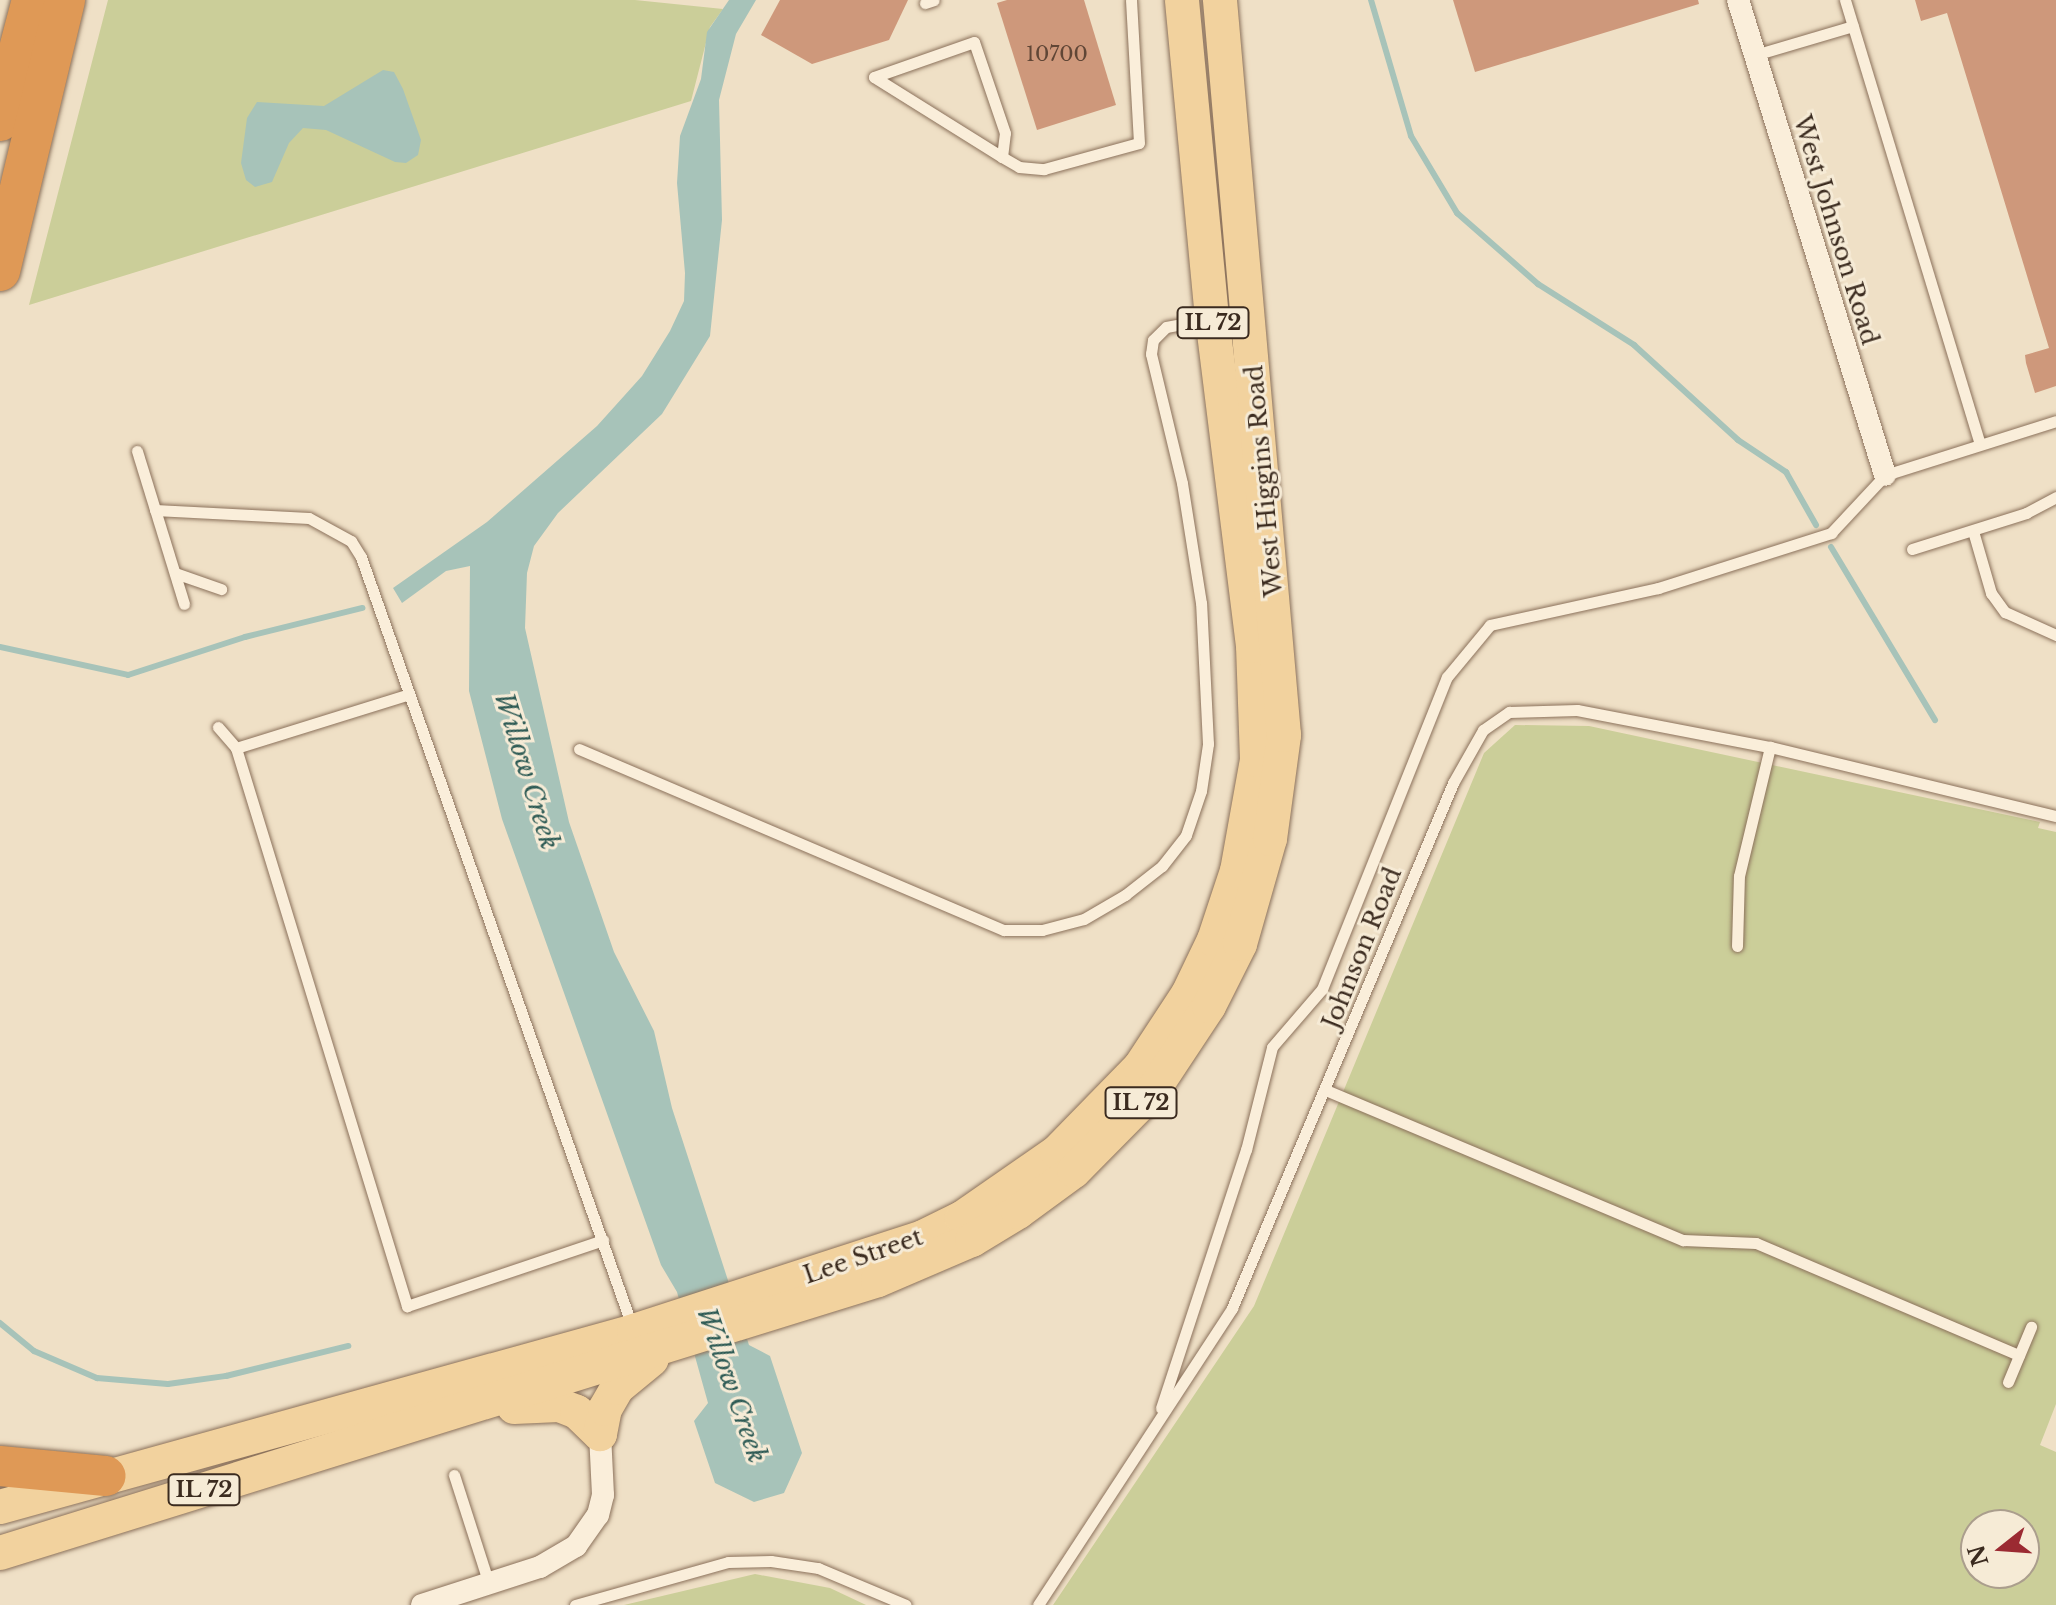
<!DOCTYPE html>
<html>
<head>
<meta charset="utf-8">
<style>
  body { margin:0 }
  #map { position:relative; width:2056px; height:1605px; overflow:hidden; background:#efe0c6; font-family:"Libre Baskerville",serif }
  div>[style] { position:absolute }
  .green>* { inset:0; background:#cbce99 }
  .water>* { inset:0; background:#a7c3b9 }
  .stream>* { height:6px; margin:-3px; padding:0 3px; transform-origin:3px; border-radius:3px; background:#a7c3b9 }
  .building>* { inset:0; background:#ce987b }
  .roads { filter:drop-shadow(0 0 2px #8b715b) drop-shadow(0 0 2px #8b715b) }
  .lane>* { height:11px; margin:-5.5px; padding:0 5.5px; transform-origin:5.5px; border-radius:5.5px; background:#faeeda }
  .street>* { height:22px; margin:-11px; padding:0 11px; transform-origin:11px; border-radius:11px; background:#faeeda }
  .primary>* { height:34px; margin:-17px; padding:0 17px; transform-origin:17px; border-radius:17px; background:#f2d29e }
  .highway>* { height:40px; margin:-20px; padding:0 20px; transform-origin:20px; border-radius:20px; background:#df9956 }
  span { translate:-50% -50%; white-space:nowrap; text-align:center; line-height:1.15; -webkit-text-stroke:6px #f6ebd6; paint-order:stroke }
  .number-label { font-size:20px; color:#604636 }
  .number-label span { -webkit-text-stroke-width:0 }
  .shield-label span { padding:2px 6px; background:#f6ebd6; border:2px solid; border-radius:6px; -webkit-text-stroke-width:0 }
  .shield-label { font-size:22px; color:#3b2b1f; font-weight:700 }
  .street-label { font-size:24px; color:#3b2b1f }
  .water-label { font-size:26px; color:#2e5b55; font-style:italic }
  .north { position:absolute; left:1960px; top:1509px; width:80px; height:80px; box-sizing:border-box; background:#f6ebd6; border:2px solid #ab9e8d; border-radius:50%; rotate:253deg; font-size:22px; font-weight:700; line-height:32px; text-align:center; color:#3b2b1f }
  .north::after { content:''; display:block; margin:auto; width:28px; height:36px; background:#9b2a32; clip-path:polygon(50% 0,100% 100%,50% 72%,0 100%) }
</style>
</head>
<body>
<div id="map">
  <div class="green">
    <i style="clip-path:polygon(108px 0,635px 0,723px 9px,710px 27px,691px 101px,29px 305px)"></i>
    <i style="clip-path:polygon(evenodd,1515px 725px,1589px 726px,2040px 822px,2038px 828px,2056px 832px,2056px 1404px,2040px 1445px,2056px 1452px,2056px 1605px,1053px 1605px,1254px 1306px,1484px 753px,1515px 725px,1976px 1525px,2024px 1525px,2024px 1573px,1976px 1573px,1976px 1525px)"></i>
    <i style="clip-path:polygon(755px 1574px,830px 1588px,866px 1605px,624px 1605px)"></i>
  </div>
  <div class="water">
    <i style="clip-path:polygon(729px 0,756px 0,736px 34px,719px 100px,722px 220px,710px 336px,662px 414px,558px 513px,534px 546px,527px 573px,525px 628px,569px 822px,614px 952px,654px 1031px,672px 1108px,749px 1345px,770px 1356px,802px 1453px,784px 1493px,754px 1502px,715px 1483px,694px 1421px,708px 1403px,677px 1292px,661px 1265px,502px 819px,469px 691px,470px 566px,446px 571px,402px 603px,393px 588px,487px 522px,597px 426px,642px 376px,670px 331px,684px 301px,685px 273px,677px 183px,680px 136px,701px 79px,707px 32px)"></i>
    <i style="clip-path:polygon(383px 70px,394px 72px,403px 89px,421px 140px,418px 155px,406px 163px,395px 162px,326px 130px,303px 128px,289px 143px,272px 182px,255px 187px,246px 180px,241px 163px,247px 118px,257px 102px,324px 106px)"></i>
  </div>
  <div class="stream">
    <i style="left:1371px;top:0;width:142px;rotate:73.6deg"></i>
    <i style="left:1411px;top:136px;width:90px;rotate:59.1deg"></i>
    <i style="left:1457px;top:213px;width:108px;rotate:41.2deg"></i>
    <i style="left:1538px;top:284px;width:114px;rotate:32.4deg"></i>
    <i style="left:1634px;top:345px;width:141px;rotate:42.4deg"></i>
    <i style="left:1738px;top:440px;width:58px;rotate:33.7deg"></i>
    <i style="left:1786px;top:472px;width:61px;rotate:60.5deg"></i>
    <i style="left:1831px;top:547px;width:202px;rotate:59deg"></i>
    <i style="left:0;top:647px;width:131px;rotate:12.3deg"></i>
    <i style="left:128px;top:675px;width:123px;rotate:-18deg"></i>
    <i style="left:245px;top:637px;width:121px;rotate:-13.9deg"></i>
    <i style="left:0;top:1323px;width:44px;rotate:39.5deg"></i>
    <i style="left:34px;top:1351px;width:69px;rotate:23.2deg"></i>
    <i style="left:97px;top:1378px;width:71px;rotate:4.8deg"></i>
    <i style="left:168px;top:1384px;width:59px;rotate:-7.9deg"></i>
    <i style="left:226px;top:1376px;width:126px;rotate:-13.8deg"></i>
  </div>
  <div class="building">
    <i style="clip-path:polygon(780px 0,908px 0,889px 40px,812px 64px,761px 35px)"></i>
    <i style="clip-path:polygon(1007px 0,1084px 0,1116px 105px,1037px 130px,997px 3px)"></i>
    <i style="clip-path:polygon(1453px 0,1698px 0,1699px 4px,1475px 72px)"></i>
    <i style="clip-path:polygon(1915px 0,2056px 0,2056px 386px,2035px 393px,2026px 363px,2025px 355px,2049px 348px,1947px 13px,1921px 21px)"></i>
  </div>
  <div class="roads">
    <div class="lane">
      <i style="left:1845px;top:0;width:464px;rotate:73.1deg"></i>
      <i style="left:925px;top:3px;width:9px;rotate:-18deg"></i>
      <i style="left:1755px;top:55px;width:102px;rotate:-16.5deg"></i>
      <i style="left:1002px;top:157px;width:24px;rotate:-83deg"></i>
      <i style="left:1005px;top:133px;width:96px;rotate:-108.8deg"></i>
      <i style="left:974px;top:42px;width:106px;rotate:160.7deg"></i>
      <i style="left:874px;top:77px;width:151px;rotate:32deg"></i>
      <i style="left:1002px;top:157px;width:20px;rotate:30deg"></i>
      <i style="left:1019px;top:167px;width:25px;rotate:5deg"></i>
      <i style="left:1044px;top:169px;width:98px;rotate:-15.3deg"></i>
      <i style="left:1139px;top:143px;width:143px;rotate:-93.2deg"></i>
      <i style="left:137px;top:451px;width:160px;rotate:72.9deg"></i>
      <i style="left:155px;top:510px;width:154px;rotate:3deg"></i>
      <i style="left:309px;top:518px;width:48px;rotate:28.7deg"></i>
      <i style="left:351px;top:541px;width:19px;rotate:58deg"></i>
      <i style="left:361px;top:557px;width:815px;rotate:70.59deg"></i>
      <i style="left:1973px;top:531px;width:65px;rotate:73.8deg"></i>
      <i style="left:1991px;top:593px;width:24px;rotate:54deg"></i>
      <i style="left:2005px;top:612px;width:56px;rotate:24.3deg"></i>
      <i style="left:1912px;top:549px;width:120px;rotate:-17.5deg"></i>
      <i style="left:2026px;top:513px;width:34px;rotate:-28deg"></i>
      <i style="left:175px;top:573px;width:49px;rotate:19.2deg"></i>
      <i style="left:218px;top:727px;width:28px;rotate:49deg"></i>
      <i style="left:236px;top:748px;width:584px;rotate:72.96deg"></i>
      <i style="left:407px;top:1306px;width:207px;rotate:-18.6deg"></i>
      <i style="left:236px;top:748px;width:181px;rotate:-17.3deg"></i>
      <i style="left:579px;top:749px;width:462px;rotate:23.1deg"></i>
      <i style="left:1004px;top:930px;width:38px"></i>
      <i style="left:1042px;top:930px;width:43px;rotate:-14.7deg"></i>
      <i style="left:1084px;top:919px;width:48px;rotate:-30.3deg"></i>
      <i style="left:1125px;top:895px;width:47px;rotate:-38.1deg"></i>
      <i style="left:1162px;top:866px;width:39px;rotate:-52deg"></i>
      <i style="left:1186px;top:835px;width:46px;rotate:-71.2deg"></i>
      <i style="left:1201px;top:791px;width:48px;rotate:-81.5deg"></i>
      <i style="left:1208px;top:744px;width:141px;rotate:-92.8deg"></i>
      <i style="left:1201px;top:603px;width:121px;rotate:-99deg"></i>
      <i style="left:1182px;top:483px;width:133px;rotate:-103.5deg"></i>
      <i style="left:1151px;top:354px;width:14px;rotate:-82deg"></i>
      <i style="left:1153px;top:340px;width:18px;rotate:-45deg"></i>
      <i style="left:1166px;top:327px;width:44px;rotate:-10.5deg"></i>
      <i style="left:1737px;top:946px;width:70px;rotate:-88.4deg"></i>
      <i style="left:1739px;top:876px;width:133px;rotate:-76.5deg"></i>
      <i style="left:1328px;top:1091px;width:385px;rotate:22.8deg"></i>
      <i style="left:1683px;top:1240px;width:73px;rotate:2.4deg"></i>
      <i style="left:1756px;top:1243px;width:286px;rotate:23.1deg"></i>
      <i style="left:2008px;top:1382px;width:60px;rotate:-67.3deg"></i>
      <i style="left:1161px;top:1408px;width:272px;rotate:-71.8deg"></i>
      <i style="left:1246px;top:1150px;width:106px;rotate:-75.8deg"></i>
      <i style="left:1272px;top:1047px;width:77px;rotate:-49.2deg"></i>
      <i style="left:1322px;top:989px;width:336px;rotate:-68.2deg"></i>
      <i style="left:1447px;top:677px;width:67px;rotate:-50.4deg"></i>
      <i style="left:1490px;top:625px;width:172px;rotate:-12.4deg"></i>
      <i style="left:1658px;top:588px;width:182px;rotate:-17.6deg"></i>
      <i style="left:1831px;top:533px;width:79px;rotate:-47deg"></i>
      <i style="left:1885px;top:475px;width:179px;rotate:-17.5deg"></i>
      <i style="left:454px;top:1475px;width:114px;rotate:72.2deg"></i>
      <i style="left:575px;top:1605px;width:159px;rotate:-15.7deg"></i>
      <i style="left:728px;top:1562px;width:43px;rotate:-1.3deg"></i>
      <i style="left:771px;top:1561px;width:48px;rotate:8.5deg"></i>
      <i style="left:818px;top:1568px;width:95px;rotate:22.8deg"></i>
      <i style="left:1038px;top:1605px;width:355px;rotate:-56.8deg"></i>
      <i style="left:1232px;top:1308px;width:570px;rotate:-67.17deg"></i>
      <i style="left:1453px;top:783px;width:61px;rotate:-60.5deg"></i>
      <i style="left:1483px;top:730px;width:32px;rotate:-35deg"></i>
      <i style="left:1509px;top:712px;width:68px;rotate:-1.7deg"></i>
      <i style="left:1577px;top:710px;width:197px;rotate:10.9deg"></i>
      <i style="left:1770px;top:747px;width:294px;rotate:13.6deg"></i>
    </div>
    <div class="street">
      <i style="left:1738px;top:0;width:497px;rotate:72.8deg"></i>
      <i style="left:422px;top:1605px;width:124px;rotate:-17.9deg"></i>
      <i style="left:540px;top:1567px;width:42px;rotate:-30.3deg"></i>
      <i style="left:576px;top:1546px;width:38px;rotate:-55deg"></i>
      <i style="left:598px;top:1515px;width:21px;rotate:-76deg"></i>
      <i style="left:603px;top:1495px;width:61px;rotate:-92.8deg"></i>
    </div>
    <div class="primary">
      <i style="left:514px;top:1407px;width:45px;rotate:-2.5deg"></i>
      <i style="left:559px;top:1405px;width:19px;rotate:21deg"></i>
      <i style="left:577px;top:1412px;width:32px;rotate:44deg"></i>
      <i style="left:600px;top:1434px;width:25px;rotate:-79deg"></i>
      <i style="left:605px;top:1409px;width:24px;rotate:-60deg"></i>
      <i style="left:617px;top:1388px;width:45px;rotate:-39.6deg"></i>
      <i style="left:0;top:1507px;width:658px;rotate:-15.51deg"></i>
      <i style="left:634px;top:1331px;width:304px;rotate:-18deg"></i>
      <i style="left:923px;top:1237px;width:43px;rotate:-26deg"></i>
      <i style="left:962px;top:1218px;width:116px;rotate:-34.8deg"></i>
      <i style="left:1057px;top:1152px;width:119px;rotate:-45.7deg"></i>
      <i style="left:1140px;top:1067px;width:87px;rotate:-56.7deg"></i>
      <i style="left:1188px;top:994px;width:60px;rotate:-64.3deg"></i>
      <i style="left:1214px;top:940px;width:73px;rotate:-71.6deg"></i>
      <i style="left:1237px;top:871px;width:113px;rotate:-79.8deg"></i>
      <i style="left:1257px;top:760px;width:114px;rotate:-92deg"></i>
      <i style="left:1253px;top:646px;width:331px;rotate:-97.1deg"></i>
      <i style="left:1212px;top:318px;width:319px;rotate:-95.4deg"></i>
      <i style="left:0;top:1553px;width:919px;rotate:-17.27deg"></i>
      <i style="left:878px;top:1280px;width:102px;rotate:-23.1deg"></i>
      <i style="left:972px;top:1240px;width:54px;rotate:-31.3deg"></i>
      <i style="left:1018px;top:1212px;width:69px;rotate:-36.2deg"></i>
      <i style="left:1074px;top:1171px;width:111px;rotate:-45.4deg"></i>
      <i style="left:1152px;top:1092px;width:103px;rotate:-56.5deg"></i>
      <i style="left:1209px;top:1006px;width:69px;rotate:-63.4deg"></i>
      <i style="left:1240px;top:944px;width:109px;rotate:-74.1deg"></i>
      <i style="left:1270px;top:839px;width:105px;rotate:-82.3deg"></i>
      <i style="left:1284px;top:735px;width:738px;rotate:-94.98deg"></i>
    </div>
    <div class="highway">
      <i style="left:0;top:121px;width:125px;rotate:-75.2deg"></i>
      <i style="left:0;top:271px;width:279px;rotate:-76.5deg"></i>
      <i style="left:0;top:1466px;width:106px;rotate:5.4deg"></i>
    </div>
  </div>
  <div class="number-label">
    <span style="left:1057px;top:54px">10700</span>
  </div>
  <div class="shield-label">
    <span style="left:1213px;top:323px">IL 72</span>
    <span style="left:1141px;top:1103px">IL 72</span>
    <span style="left:204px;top:1490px">IL 72</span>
  </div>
  <div class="street-label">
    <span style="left:1836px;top:230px;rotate:73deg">West Johnson Road</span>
    <span style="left:1264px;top:481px;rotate:-95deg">West Higgins Road</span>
    <span style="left:1362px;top:948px;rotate:-68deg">Johnson Road</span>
    <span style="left:863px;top:1256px;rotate:-19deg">Lee Street</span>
  </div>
  <div class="water-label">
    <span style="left:526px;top:771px;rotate:73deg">Willow Creek</span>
    <span style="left:731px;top:1385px;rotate:71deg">Willow Creek</span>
  </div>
  <div class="north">N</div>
</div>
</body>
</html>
